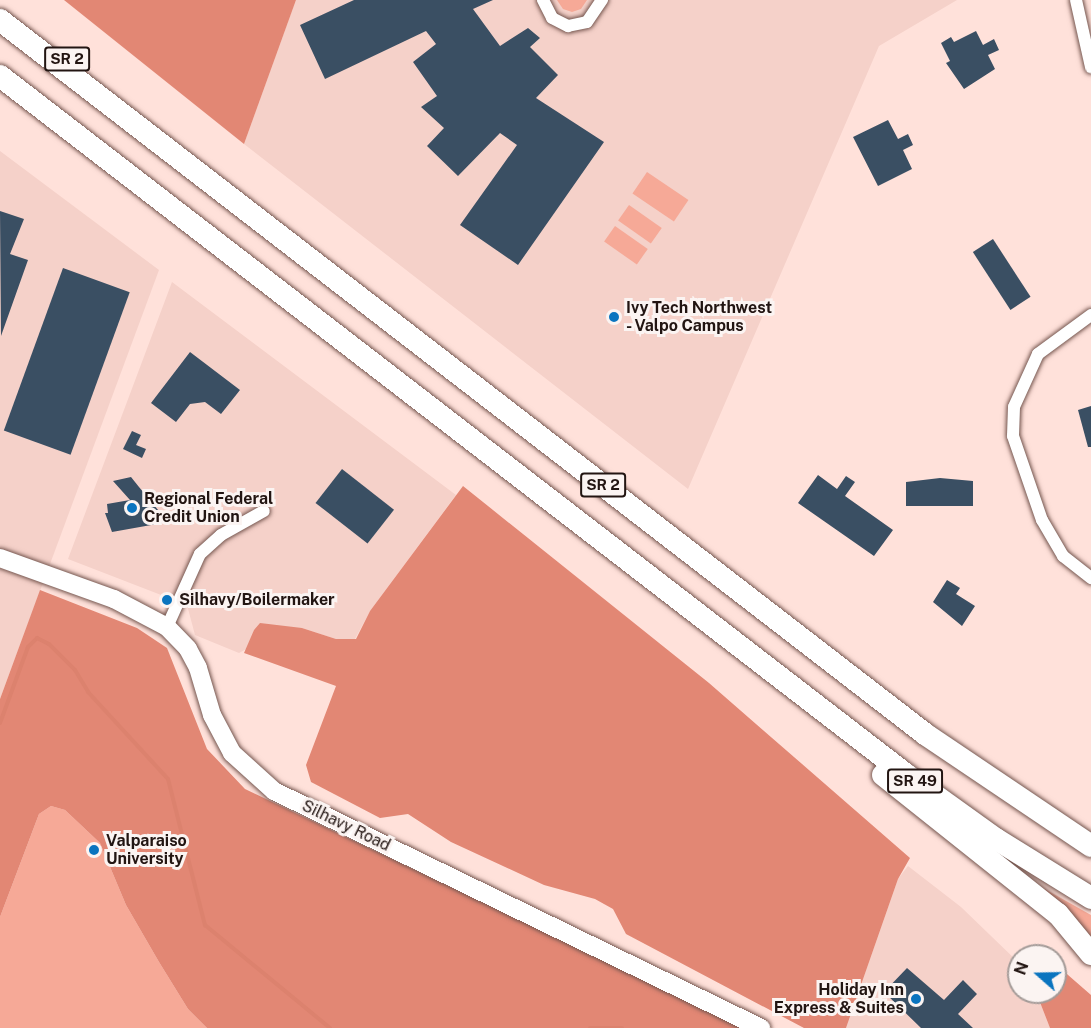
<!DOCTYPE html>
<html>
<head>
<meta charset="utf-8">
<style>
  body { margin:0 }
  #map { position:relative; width:1091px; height:1028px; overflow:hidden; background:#ffe1da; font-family:"Public Sans",sans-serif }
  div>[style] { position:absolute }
  .built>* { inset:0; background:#f5d1c9 }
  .green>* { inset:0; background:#f6a997; transform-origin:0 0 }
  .forest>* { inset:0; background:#e28774 }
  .stream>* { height:4px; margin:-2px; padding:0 2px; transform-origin:2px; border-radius:2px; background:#dc826e }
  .building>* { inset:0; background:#3a4f63; transform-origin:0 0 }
  .roads { filter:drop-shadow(0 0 2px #75564f) drop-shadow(0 0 2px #75564f) }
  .street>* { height:12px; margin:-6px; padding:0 6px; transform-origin:6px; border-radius:6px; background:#fff }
  .secondary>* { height:18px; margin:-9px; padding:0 9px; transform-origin:9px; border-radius:9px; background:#fff }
  .highway>* { height:22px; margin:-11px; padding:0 11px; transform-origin:11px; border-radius:11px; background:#fff }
  .dots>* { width:16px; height:16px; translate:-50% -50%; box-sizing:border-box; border:3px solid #fbf4f2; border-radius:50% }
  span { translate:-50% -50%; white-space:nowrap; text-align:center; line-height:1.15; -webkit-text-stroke:6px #fbf4f2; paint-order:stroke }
  .shield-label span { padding:2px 4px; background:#fbf4f2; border:2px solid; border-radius:4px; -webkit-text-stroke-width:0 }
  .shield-label { font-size:15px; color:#221512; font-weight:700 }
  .poi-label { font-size:16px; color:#221512; font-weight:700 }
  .left { translate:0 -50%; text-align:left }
  .right { translate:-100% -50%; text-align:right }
  .street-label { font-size:16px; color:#221512 }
  .north { position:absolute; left:1007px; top:944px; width:60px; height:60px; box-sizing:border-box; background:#fbf4f2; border:2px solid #a49b98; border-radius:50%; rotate:290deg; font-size:16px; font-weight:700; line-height:24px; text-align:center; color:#221512 }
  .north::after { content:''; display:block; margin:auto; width:21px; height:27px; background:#0a74bf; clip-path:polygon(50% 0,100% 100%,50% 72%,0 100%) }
</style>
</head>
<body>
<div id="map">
  <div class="built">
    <i style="clip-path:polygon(296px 0,957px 0,879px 46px,688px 489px,244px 144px)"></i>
    <i style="clip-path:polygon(0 151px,159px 270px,0 699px)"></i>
    <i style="clip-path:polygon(172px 282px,456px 495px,370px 611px,355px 639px,336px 639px,302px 628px,254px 630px,250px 647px,239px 653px,195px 635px,187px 605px,68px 559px)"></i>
    <i style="clip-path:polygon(908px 866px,961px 907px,1019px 963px,1019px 992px,1036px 992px,1050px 1028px,846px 1028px,898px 879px)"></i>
  </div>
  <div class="green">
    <i style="clip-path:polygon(557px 0,587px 0,581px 9px,572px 12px,563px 9px)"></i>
    <i style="left:647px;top:172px;width:50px;height:26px;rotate:34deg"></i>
    <i style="left:629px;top:205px;width:40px;height:19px;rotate:35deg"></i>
    <i style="left:615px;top:226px;width:40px;height:19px;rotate:35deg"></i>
    <i style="clip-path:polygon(51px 806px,65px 810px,100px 843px,126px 905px,159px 962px,188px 1009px,207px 1028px,0 1028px,0 917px,39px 814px)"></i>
    <i style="clip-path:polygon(1027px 879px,1091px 915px,1091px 941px)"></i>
  </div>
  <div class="forest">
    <i style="clip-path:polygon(64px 0,296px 0,244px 144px)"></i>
    <i style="clip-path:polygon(463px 486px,709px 683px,910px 858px,898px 879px,846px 1028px,804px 1028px,626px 934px,613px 909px,595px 899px,544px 885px,451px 842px,408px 814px,380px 818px,311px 782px,306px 765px,336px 686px,244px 653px,254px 630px,260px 623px,302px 628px,336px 639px,356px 639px,370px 611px)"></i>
    <i style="clip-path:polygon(40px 590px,137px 628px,167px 648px,207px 749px,245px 789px,747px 1028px,207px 1028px,188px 1009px,159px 962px,126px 905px,100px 843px,65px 810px,51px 806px,39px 814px,0 917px,0 699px)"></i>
    <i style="clip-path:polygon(1060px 968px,1091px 995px,1091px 1028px,1050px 1028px,1036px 992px,1055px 992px,1055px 972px)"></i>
  </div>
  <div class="stream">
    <i style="left:0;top:723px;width:81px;rotate:-69.8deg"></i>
    <i style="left:28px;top:647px;width:13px;rotate:-45deg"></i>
    <i style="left:37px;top:638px;width:13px;rotate:27deg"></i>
    <i style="left:49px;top:644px;width:37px;rotate:45deg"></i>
    <i style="left:75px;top:670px;width:26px;rotate:59deg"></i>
    <i style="left:88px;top:692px;width:118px;rotate:47.4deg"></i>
    <i style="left:168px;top:779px;width:151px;rotate:75.8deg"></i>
    <i style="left:205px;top:925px;width:162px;rotate:39.5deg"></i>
    <i style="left:590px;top:1028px;width:32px"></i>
  </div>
  <div class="building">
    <i style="clip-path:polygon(354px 0,493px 0,473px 9px,500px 46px,528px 28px,540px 38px,530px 47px,558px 75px,536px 98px,604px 142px,518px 265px,460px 225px,517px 145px,500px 133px,458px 176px,427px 146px,444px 128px,421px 107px,437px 96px,413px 62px,436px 44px,426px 31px,325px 79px,300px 25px)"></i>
    <i style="clip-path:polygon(976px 31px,983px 45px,994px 39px,999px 50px,988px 55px,995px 69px,964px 89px,946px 63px,950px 61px,941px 43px,951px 37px,954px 42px)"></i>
    <i style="clip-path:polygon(888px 120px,898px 139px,908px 134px,913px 145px,903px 150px,912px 169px,878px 186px,853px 137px)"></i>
    <i style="clip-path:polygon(0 211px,24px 219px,10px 254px,28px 260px,1px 336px)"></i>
    <i style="left:993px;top:239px;width:69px;height:24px;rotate:57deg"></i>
    <i style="left:63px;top:268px;width:71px;height:173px;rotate:20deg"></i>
    <i style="clip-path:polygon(190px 352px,240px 390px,221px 414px,205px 402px,190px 404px,176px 422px,151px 403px)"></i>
    <i style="clip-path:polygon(1091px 406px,1091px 447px,1088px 447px,1078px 410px)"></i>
    <i style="clip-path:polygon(132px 431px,141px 435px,136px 445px,146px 449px,142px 458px,123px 449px)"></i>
    <i style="left:342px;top:469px;width:66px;height:43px;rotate:38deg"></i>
    <i style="clip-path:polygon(818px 475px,837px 489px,846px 476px,855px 482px,845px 496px,893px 530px,874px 556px,798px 503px)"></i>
    <i style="clip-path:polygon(131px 477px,139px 487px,168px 522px,112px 532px,105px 513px,108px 513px,107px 504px,130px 500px,113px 481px)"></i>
    <i style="clip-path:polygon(940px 478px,973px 481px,973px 506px,906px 506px,906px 482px)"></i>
    <i style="clip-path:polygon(947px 580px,960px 588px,956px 594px,975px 606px,962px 626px,933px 602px)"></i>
    <i style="clip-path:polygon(907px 968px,944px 1000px,963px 980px,977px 994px,958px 1014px,973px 1028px,921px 1028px,884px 992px)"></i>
  </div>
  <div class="roads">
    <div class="street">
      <i style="left:543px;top:0;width:20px;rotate:63deg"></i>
      <i style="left:552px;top:18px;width:18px;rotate:27deg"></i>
      <i style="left:568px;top:26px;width:19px;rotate:-12deg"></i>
      <i style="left:587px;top:22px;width:27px;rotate:-56deg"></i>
      <i style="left:1076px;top:0;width:69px;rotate:77.4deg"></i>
      <i style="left:1091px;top:315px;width:66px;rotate:143.7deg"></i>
      <i style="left:1038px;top:354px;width:58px;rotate:114.4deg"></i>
      <i style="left:1014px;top:407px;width:29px;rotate:92deg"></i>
      <i style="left:1013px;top:436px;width:89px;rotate:71deg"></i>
      <i style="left:1042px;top:520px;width:42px;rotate:59.7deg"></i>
      <i style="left:1063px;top:556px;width:36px;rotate:38deg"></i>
      <i style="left:167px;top:627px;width:80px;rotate:-65.7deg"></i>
      <i style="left:200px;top:554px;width:28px;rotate:-42deg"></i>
      <i style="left:221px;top:535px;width:49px;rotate:-29.2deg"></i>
    </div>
    <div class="secondary">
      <i style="left:0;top:558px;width:121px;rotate:19.8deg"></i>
      <i style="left:114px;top:599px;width:60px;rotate:27.8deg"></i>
      <i style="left:167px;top:627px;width:30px;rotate:46deg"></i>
      <i style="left:188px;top:649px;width:21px;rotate:62deg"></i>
      <i style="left:198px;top:668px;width:49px;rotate:73.4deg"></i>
      <i style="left:212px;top:715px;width:43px;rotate:62.2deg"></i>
      <i style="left:232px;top:753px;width:57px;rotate:42.1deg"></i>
      <i style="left:274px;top:791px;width:542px;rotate:25.95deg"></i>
    </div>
    <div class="highway">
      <i style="left:0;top:20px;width:1169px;rotate:37.66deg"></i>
      <i style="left:925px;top:734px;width:200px;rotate:34deg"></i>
      <i style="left:0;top:76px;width:1142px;rotate:37.63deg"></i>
      <i style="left:904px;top:773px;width:113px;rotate:35.7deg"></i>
      <i style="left:996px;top:839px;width:112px;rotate:31.8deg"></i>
      <i style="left:883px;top:775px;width:223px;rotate:38.5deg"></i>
      <i style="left:1058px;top:914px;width:52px;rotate:50.5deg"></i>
    </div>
  </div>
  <div class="dots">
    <i style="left:614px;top:317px;background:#0a74bf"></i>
    <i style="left:132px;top:508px;background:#0a74bf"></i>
    <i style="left:167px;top:600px;background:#0a74bf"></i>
    <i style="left:94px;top:850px;background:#0a74bf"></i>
    <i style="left:916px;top:999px;background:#0a74bf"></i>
  </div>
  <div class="shield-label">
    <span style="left:67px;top:59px">SR 2</span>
    <span style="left:603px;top:485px">SR 2</span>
    <span style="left:915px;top:781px">SR 49</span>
  </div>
  <div class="poi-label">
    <span class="left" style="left:626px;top:317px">Ivy Tech Northwest<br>- Valpo Campus</span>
    <span class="left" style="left:144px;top:508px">Regional Federal<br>Credit Union</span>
    <span class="left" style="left:179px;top:600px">Silhavy/Boilermaker</span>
    <span class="left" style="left:106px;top:850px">Valparaiso<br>University</span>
    <span class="right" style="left:904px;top:999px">Holiday Inn<br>Express &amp; Suites</span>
  </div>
  <div class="street-label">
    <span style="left:346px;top:826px;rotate:26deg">Silhavy Road</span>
  </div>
  <div class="north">N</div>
</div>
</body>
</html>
